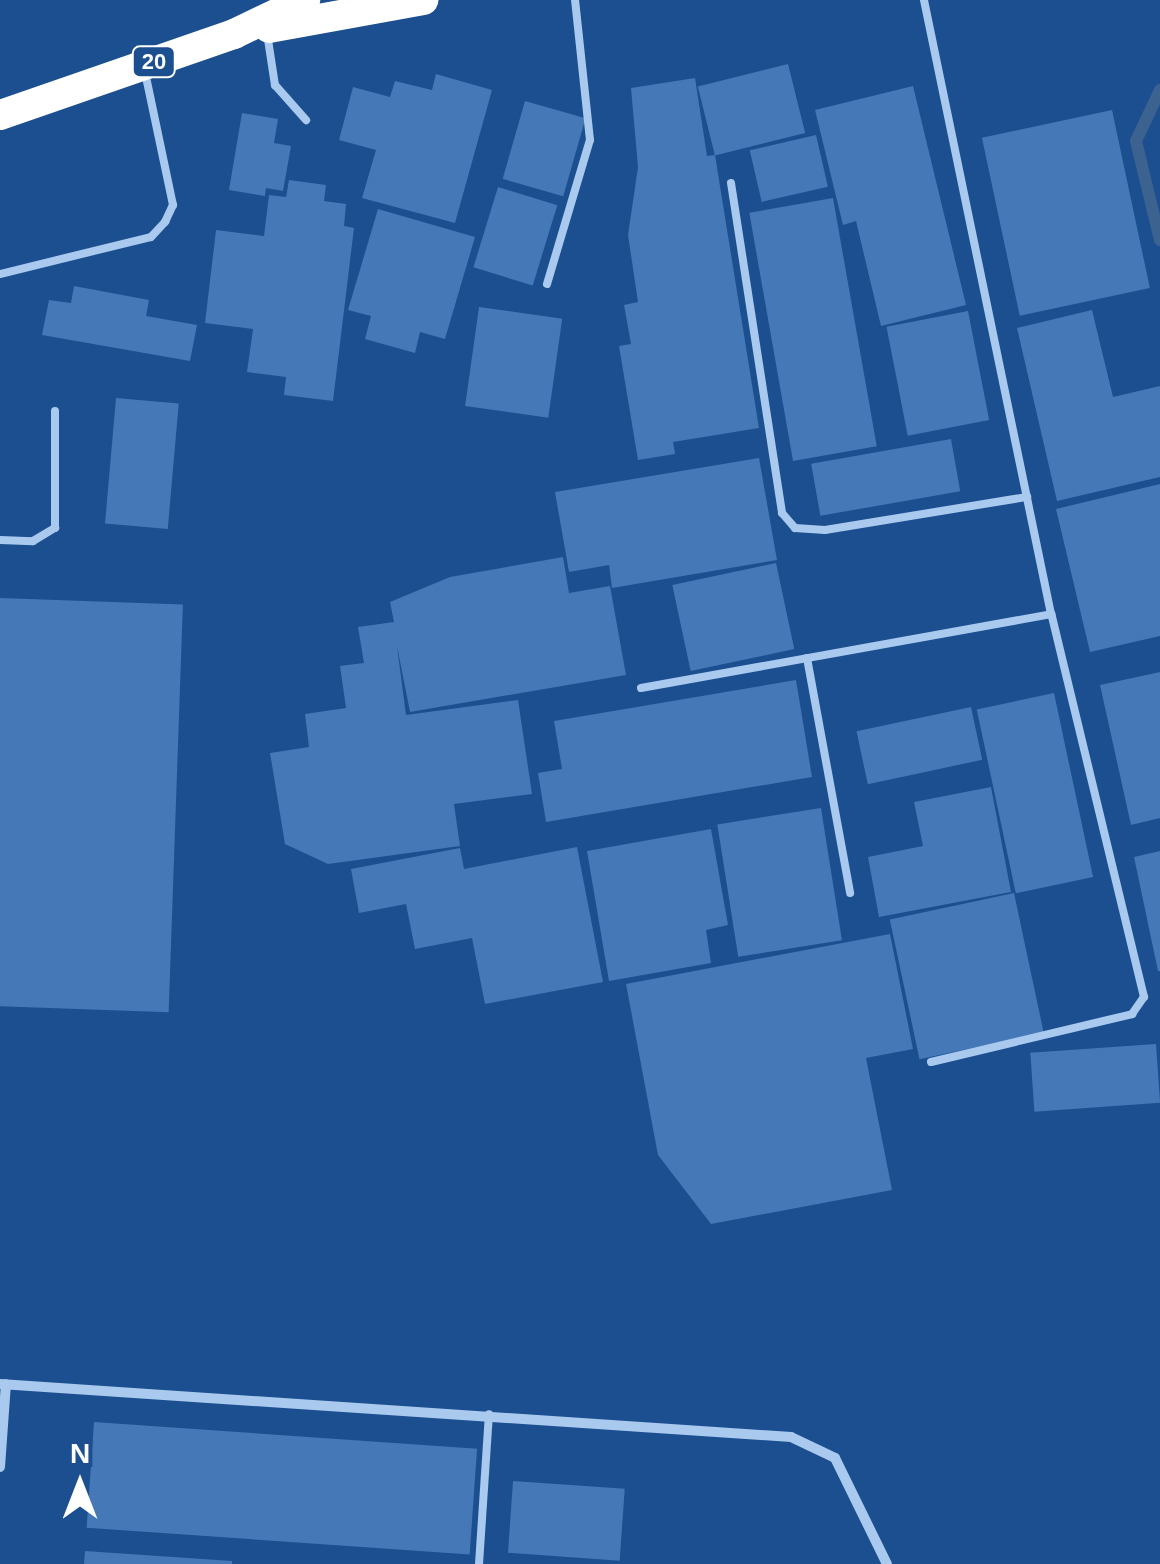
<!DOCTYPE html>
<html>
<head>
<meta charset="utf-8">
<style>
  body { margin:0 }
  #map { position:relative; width:1160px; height:1564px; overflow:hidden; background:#1b4f8f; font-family:Helvetica,sans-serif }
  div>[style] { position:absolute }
  .stream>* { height:12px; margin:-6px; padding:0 6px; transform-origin:6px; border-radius:6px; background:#3c6290 }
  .building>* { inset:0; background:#4478b7; transform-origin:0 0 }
  .lane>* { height:8px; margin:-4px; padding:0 4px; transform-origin:4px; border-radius:4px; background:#a9c9ee }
  .street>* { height:10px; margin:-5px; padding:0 5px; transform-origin:5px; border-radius:5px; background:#a9c9ee }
  .highway>* { height:30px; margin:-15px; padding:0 15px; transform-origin:15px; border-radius:15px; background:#fff }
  span { translate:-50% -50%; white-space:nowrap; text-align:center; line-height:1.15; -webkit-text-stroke:9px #1b4f8f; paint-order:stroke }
  .shield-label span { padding:2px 8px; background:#1b4f8f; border:2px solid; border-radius:8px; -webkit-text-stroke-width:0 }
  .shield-label { font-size:22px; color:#fff; font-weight:700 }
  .north { position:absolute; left:30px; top:1434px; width:100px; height:100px; -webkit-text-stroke:8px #1b4f8f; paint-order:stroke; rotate:0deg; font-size:28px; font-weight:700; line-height:40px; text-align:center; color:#fff }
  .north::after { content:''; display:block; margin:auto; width:35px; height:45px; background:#fff; clip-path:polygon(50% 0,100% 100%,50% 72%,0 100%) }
</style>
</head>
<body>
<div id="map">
  <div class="stream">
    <i style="left:1160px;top:90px;width:56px;rotate:115.2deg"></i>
    <i style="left:1136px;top:141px;width:102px;rotate:76.4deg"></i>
  </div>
  <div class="building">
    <i style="left:788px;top:64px;width:71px;height:93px;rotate:76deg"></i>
    <i style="clip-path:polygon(436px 74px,492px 90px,455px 223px,362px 198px,376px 150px,339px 140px,353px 87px,390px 97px,395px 81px,432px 90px)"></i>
    <i style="clip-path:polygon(695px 78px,707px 156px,715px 155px,759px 428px,673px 442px,675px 454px,638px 460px,619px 346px,631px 344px,624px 305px,638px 302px,628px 235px,638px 167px,631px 88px)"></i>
    <i style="clip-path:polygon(913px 86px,966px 305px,881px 326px,856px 221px,843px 225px,815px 110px)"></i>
    <i style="left:525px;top:101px;width:63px;height:81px;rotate:16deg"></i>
    <i style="left:1112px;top:110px;width:182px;height:133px;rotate:78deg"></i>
    <i style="clip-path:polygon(242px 113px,278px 119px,274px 143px,291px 146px,283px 191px,266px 188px,265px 196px,229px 190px)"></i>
    <i style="left:816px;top:135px;width:53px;height:68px;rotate:77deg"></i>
    <i style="clip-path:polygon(289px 180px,326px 185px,324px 201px,346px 204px,344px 226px,354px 228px,333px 401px,284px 395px,286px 377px,247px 372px,253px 329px,205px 323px,216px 230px,264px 236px,269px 195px,286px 197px)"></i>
    <i style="left:498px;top:187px;width:62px;height:84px;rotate:17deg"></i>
    <i style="left:833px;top:198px;width:252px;height:85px;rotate:80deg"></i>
    <i style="clip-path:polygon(378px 209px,475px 237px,445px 339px,420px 332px,415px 353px,365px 339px,371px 316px,348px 310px)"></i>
    <i style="clip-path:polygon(74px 286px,149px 300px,146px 316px,197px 325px,190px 361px,42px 335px,49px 300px,71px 303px)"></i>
    <i style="left:479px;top:307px;width:84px;height:100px;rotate:8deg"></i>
    <i style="clip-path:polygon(1092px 310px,1113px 397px,1160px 386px,1160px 477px,1057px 501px,1017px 328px)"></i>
    <i style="left:968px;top:311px;width:111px;height:83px;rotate:79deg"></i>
    <i style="left:116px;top:398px;width:63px;height:126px;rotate:5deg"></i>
    <i style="left:951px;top:439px;width:53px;height:142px;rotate:80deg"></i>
    <i style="clip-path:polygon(759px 458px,777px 560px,612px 588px,609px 565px,569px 572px,555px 492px)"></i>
    <i style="clip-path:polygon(1160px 484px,1160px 636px,1090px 652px,1056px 509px)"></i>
    <i style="clip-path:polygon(563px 557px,569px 593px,610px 586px,626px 675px,410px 712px,397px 646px,406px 715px,518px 700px,532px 794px,454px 804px,460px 846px,328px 864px,285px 844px,270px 753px,309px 747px,305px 714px,346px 708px,340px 666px,364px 663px,358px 627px,394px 622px,390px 602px,450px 577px)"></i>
    <i style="left:776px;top:563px;width:88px;height:106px;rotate:78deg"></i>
    <i style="left:0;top:598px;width:183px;height:408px;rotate:2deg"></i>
    <i style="clip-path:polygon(1160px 672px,1160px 818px,1131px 825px,1100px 685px)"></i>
    <i style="clip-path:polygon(796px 680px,812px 777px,546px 822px,538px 773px,562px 769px,554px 721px)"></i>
    <i style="left:1054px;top:693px;width:188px;height:79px;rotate:78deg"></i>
    <i style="left:971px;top:707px;width:54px;height:117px;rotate:78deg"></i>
    <i style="clip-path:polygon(991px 787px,1011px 892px,879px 917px,868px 857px,923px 846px,914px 802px)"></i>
    <i style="left:821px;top:808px;width:134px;height:105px;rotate:81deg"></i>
    <i style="clip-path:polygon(711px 829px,728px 925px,706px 930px,711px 963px,609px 981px,587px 851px)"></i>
    <i style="clip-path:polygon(577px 847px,603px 982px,485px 1004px,472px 938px,415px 949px,406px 904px,359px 913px,351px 869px,460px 848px,464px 869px)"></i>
    <i style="clip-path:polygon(1160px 851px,1160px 971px,1158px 971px,1134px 857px)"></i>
    <i style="left:1014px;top:893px;width:143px;height:127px;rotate:78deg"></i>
    <i style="clip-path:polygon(890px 934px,913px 1049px,866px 1058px,892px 1190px,711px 1224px,658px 1155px,626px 984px)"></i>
    <i style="left:1156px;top:1044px;width:59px;height:126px;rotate:86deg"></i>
    <i style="left:94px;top:1422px;width:384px;height:106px;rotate:4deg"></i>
    <i style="left:513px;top:1481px;width:112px;height:72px;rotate:4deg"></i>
    <i style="clip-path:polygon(85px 1551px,232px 1561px,232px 1564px,84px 1564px)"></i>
  </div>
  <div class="lane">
    <i style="left:267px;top:33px;width:53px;rotate:81.3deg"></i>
    <i style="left:275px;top:85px;width:47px;rotate:48.5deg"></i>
    <i style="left:731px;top:183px;width:334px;rotate:81.2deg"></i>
    <i style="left:782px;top:513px;width:20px;rotate:49deg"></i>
    <i style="left:795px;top:528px;width:30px;rotate:4deg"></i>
    <i style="left:825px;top:530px;width:205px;rotate:-9.3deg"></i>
    <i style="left:0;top:274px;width:155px;rotate:-13.8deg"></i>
    <i style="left:151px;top:237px;width:21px;rotate:-47deg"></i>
    <i style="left:165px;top:222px;width:19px;rotate:-65deg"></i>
    <i style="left:173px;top:205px;width:136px;rotate:-101.9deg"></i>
    <i style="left:547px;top:284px;width:150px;rotate:-73.4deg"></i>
    <i style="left:590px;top:140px;width:141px;rotate:-96.1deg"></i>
    <i style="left:0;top:540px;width:33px;rotate:2deg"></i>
    <i style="left:33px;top:541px;width:26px;rotate:-31deg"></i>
    <i style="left:55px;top:528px;width:117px;rotate:-90deg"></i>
    <i style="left:807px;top:658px;width:239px;rotate:79.6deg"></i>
    <i style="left:641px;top:688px;width:417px;rotate:-10.2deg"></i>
    <i style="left:1051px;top:614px;width:627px;rotate:-101.69deg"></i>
    <i style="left:931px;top:1062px;width:207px;rotate:-13.4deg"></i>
    <i style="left:1132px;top:1014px;width:21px;rotate:-55deg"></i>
    <i style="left:1144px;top:997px;width:394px;rotate:-103.6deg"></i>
    <i style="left:479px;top:1564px;width:150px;rotate:-86.2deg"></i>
  </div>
  <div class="street">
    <i style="left:0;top:1384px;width:793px;rotate:3.83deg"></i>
    <i style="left:791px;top:1437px;width:49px;rotate:25.5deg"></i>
    <i style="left:835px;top:1458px;width:118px;rotate:63.9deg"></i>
    <i style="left:0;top:1467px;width:83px;rotate:-85.9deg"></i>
  </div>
  <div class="highway">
    <i style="left:269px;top:28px;width:157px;rotate:-10.3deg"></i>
    <i style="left:0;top:115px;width:248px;rotate:-19.1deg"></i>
    <i style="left:234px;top:34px;width:79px;rotate:-25.6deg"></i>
  </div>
  <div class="shield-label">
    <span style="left:154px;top:62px">20</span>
  </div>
  <div class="north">N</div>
</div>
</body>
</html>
